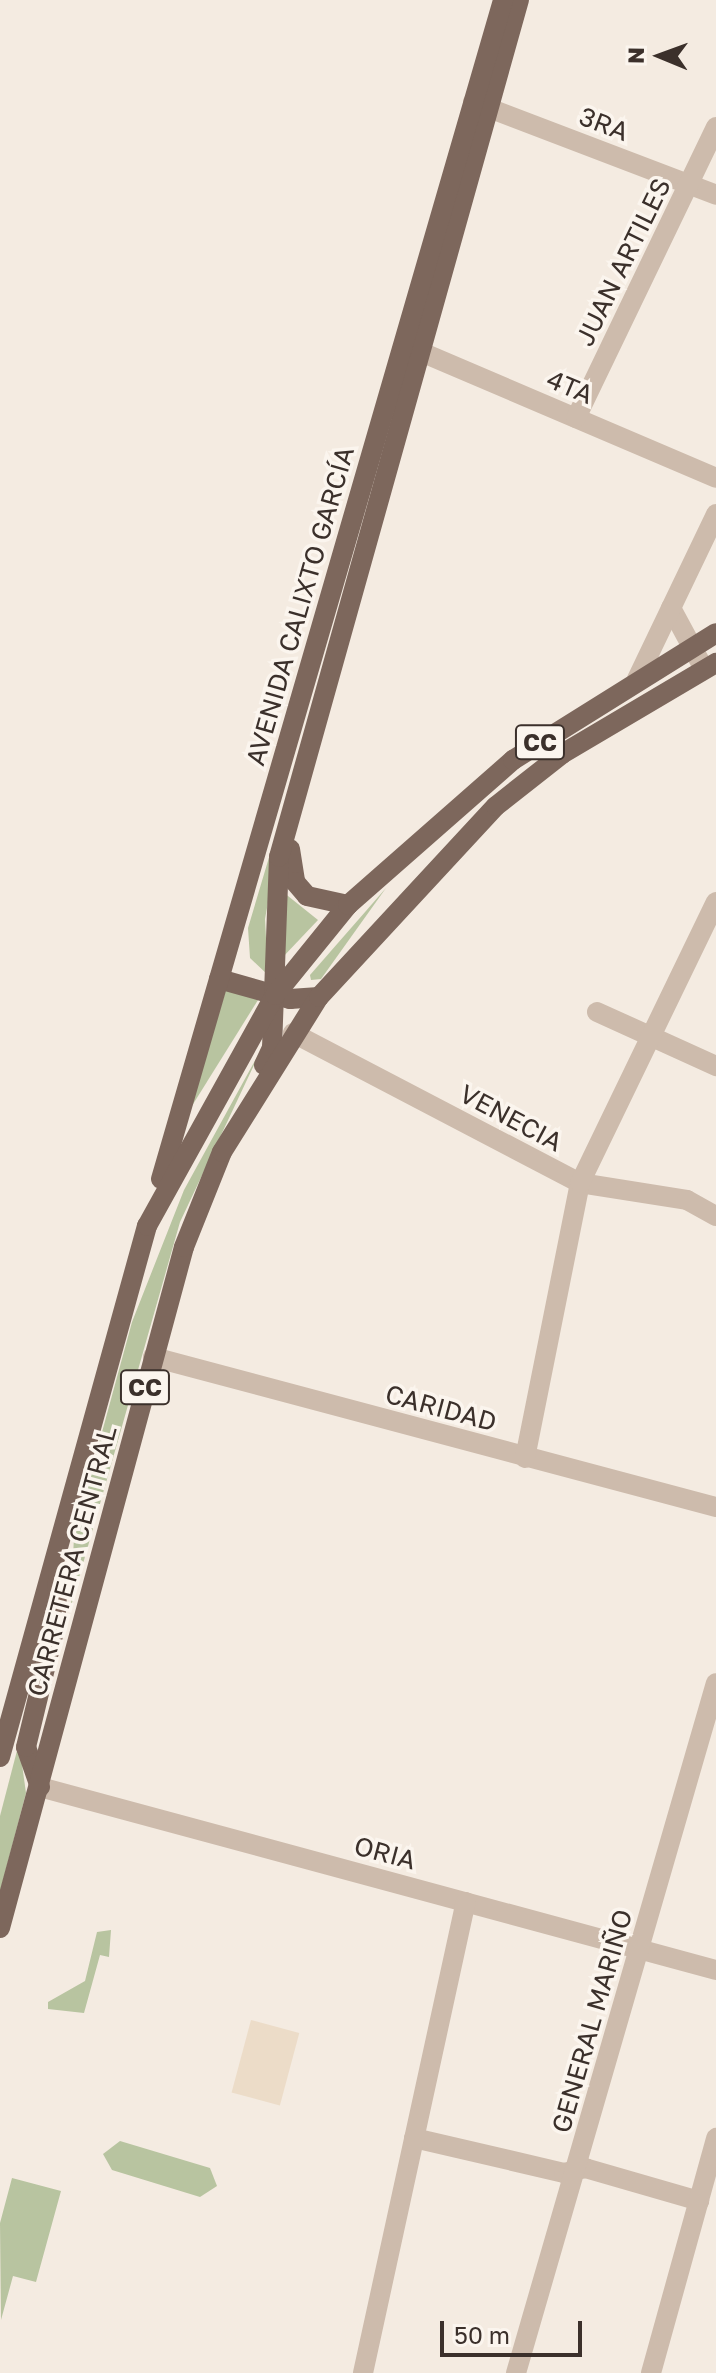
<!DOCTYPE html>
<html>
<head>
<meta charset="utf-8">
<style>
  body { margin:0 }
  #map { position:relative; width:716px; height:2373px; overflow:hidden; background:#f4ebe1; font-family:"Golos Text",sans-serif }
  div>[style] { position:absolute }
  .green>* { inset:0; background:#b8c4a0 }
  .plaza>* { inset:0; background:#ecdcc8; transform-origin:0 0 }
  .minor>* { height:20px; margin:-10px; padding:0 10px; transform-origin:10px; border-radius:10px; background:#cdbbac }
  .major>* { height:20px; margin:-10px; padding:0 10px; transform-origin:10px; border-radius:10px; background:#7d675c }
  span { translate:-50% -50%; white-space:nowrap; text-align:center; line-height:1.15; -webkit-text-stroke:7px #fbf5ee; paint-order:stroke }
  .shield-label span { padding:2px 6px; background:#fbf5ee; border:2px solid; border-radius:6px; -webkit-text-stroke-width:0 }
  .shield-label { font-size:24px; color:#3b302b; font-weight:700 }
  .street-label { font-size:26px; color:#3b302b }
  .north { position:absolute; left:620px; top:16px; width:80px; height:80px; -webkit-text-stroke:6px #fbf5ee; paint-order:stroke; rotate:271deg; font-size:22px; font-weight:700; line-height:32px; text-align:center; color:#3b302b }
  .north::after { content:''; display:block; margin:auto; width:28px; height:36px; background:#3b302b; clip-path:polygon(50% 0,100% 100%,50% 72%,0 100%) }
  .scale { position:absolute; left:440px; top:2321px; width:142px; height:36px; box-sizing:border-box; border:4px solid #3b302b; border-top:0; padding-left:10px; font-size:24px; line-height:28px; white-space:nowrap; color:#3b302b; -webkit-text-stroke:6px #fbf5ee; paint-order:stroke }
</style>
</head>
<body>
<div id="map">
  <div class="green">
    <i style="clip-path:polygon(287px 797px,265px 919px,268px 975px,250px 958px,248px 928px)"></i>
    <i style="clip-path:polygon(386px 888px,321px 979px,311px 980px,310px 975px)"></i>
    <i style="clip-path:polygon(283px 892px,318px 920px,282px 958px)"></i>
    <i style="clip-path:polygon(226px 989px,258px 1000px,190px 1109px)"></i>
    <i style="clip-path:polygon(263px 1046px,180px 1222px,71px 1606px,74px 1535px,132px 1322px,184px 1190px)"></i>
    <i style="clip-path:polygon(19px 1743px,26px 1793px,0 1892px,0 1816px)"></i>
    <i style="clip-path:polygon(111px 1930px,109px 1957px,100px 1955px,84px 2013px,48px 2009px,48px 2002px,85px 1981px,97px 1932px)"></i>
    <i style="clip-path:polygon(120px 2141px,210px 2168px,217px 2186px,200px 2197px,112px 2170px,103px 2154px)"></i>
    <i style="clip-path:polygon(12px 2178px,61px 2191px,36px 2282px,13px 2276px,1px 2320px,0 2223px)"></i>
  </div>
  <div class="plaza">
    <i style="left:251px;top:2020px;width:50px;height:75px;rotate:15deg"></i>
  </div>
  <div class="minor">
    <i style="left:473px;top:102px;width:260px;rotate:20.9deg"></i>
    <i style="left:407px;top:346px;width:336px;rotate:23.1deg"></i>
    <i style="left:576px;top:418px;width:323px;rotate:-64.3deg"></i>
    <i style="left:671px;top:608px;width:69px;rotate:61.6deg"></i>
    <i style="left:637px;top:679px;width:183px;rotate:-64.4deg"></i>
    <i style="left:597px;top:1012px;width:131px;rotate:24.4deg"></i>
    <i style="left:293px;top:1033px;width:324px;rotate:27.6deg"></i>
    <i style="left:580px;top:1183px;width:108px;rotate:9deg"></i>
    <i style="left:687px;top:1200px;width:33px;rotate:29deg"></i>
    <i style="left:153px;top:1357px;width:583px;rotate:14.92deg"></i>
    <i style="left:525px;top:1458px;width:280px;rotate:-78.7deg"></i>
    <i style="left:580px;top:1183px;width:312px;rotate:-64.2deg"></i>
    <i style="left:40px;top:1787px;width:700px;rotate:15.15deg"></i>
    <i style="left:414px;top:2138px;width:154px;rotate:13.1deg"></i>
    <i style="left:564px;top:2173px;width:22px;rotate:-13deg"></i>
    <i style="left:585px;top:2168px;width:119px;rotate:16.1deg"></i>
    <i style="left:363px;top:2373px;width:482px;rotate:-77.7deg"></i>
    <i style="left:516px;top:2373px;width:718px;rotate:-73.84deg"></i>
    <i style="left:651px;top:2373px;width:244px;rotate:-74.5deg"></i>
  </div>
  <div class="major">
    <i style="left:290px;top:849px;width:33px;rotate:81deg"></i>
    <i style="left:295px;top:882px;width:18px;rotate:49deg"></i>
    <i style="left:307px;top:896px;width:42px;rotate:12.4deg"></i>
    <i style="left:219px;top:979px;width:74px;rotate:15.7deg"></i>
    <i style="left:290px;top:999px;width:29px;rotate:-4deg"></i>
    <i style="left:264px;top:1065px;width:19px;rotate:-65deg"></i>
    <i style="left:272px;top:1048px;width:191px;rotate:-87.9deg"></i>
    <i style="left:279px;top:857px;width:890px;rotate:-74.36deg"></i>
    <i style="left:161px;top:1179px;width:1228px;rotate:-73.82deg"></i>
    <i style="left:0;top:1757px;width:551px;rotate:-74.53deg"></i>
    <i style="left:147px;top:1226px;width:264px;rotate:-61deg"></i>
    <i style="left:275px;top:995px;width:116px;rotate:-51deg"></i>
    <i style="left:348px;top:905px;width:220px;rotate:-41.3deg"></i>
    <i style="left:513px;top:760px;width:239px;rotate:-32deg"></i>
    <i style="left:40px;top:1787px;width:42px;rotate:-109.3deg"></i>
    <i style="left:26px;top:1747px;width:123px;rotate:-76.4deg"></i>
    <i style="left:55px;top:1627px;width:48px;rotate:-86.4deg"></i>
    <i style="left:0;top:1928px;width:705px;rotate:-74.88deg"></i>
    <i style="left:184px;top:1247px;width:102px;rotate:-68.2deg"></i>
    <i style="left:222px;top:1152px;width:183px;rotate:-58deg"></i>
    <i style="left:319px;top:997px;width:260px;rotate:-47.2deg"></i>
    <i style="left:496px;top:806px;width:84px;rotate:-38.2deg"></i>
    <i style="left:562px;top:754px;width:179px;rotate:-30.6deg"></i>
  </div>
  <div class="shield-label">
    <span style="left:540px;top:742px">CC</span>
    <span style="left:145px;top:1387px">CC</span>
  </div>
  <div class="street-label">
    <span style="left:604px;top:124px;rotate:21deg">3RA</span>
    <span style="left:623px;top:262px;rotate:-64deg">JUAN ARTILES</span>
    <span style="left:570px;top:387px;rotate:23deg">4TA</span>
    <span style="left:300px;top:606px;rotate:-74deg">AVENIDA CALIXTO GARCÍA</span>
    <span style="left:511px;top:1118px;rotate:28deg">VENECIA</span>
    <span style="left:441px;top:1408px;rotate:15deg">CARIDAD</span>
    <span style="left:72px;top:1561px;rotate:-75deg">CARRETERA CENTRAL</span>
    <span style="left:385px;top:1853px;rotate:15deg">ORIA</span>
    <span style="left:592px;top:2021px;rotate:-74deg">GENERAL MARIÑO</span>
  </div>
  <div class="north">N</div>
  <div class="scale">50 m</div>
</div>
</body>
</html>
